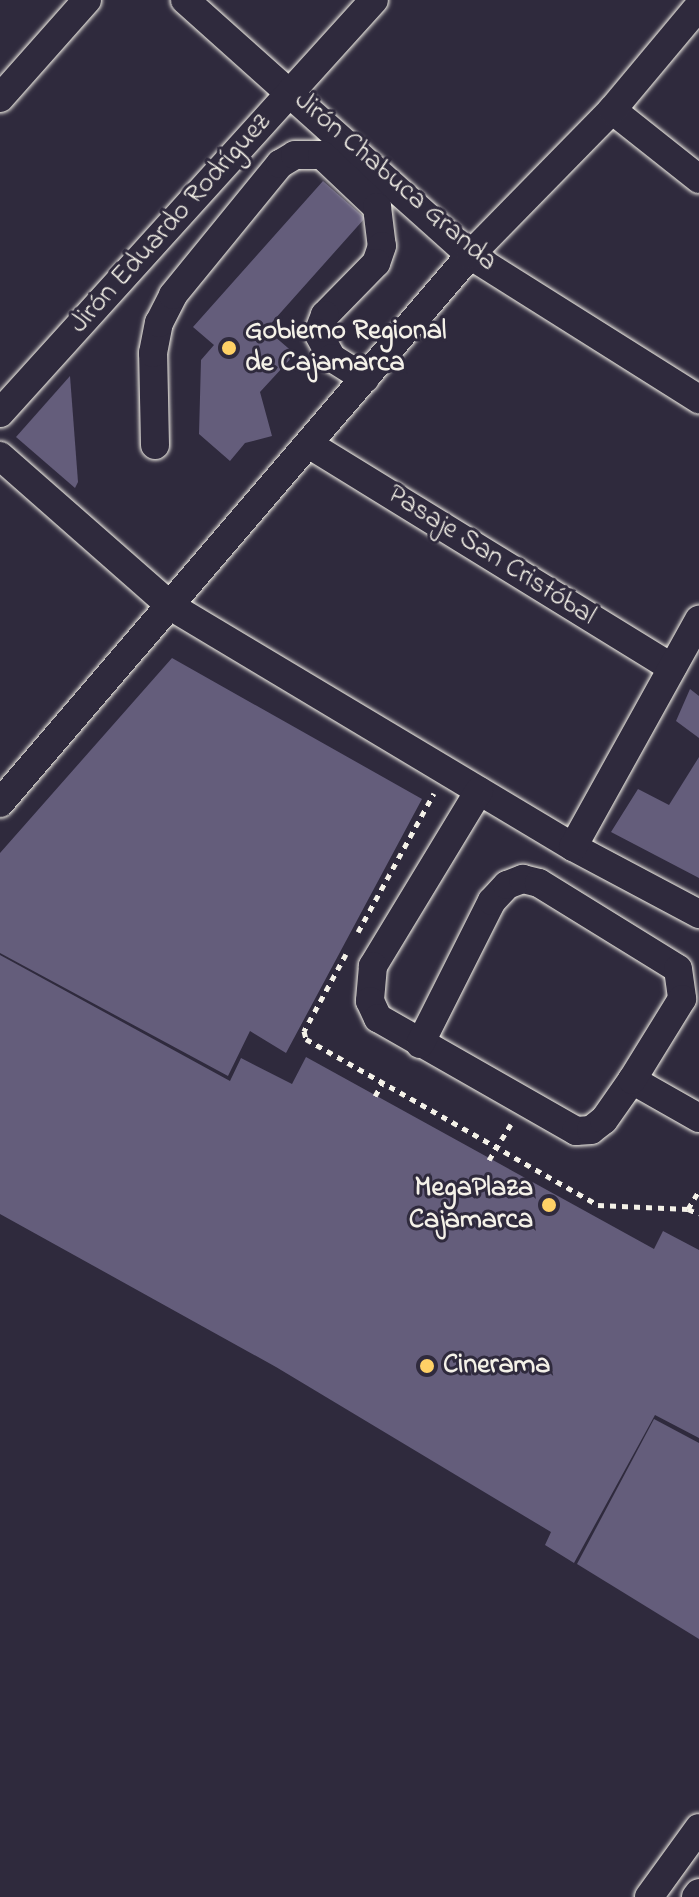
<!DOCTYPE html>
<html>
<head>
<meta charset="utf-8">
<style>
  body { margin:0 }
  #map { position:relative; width:699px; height:1897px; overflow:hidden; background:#2f2a3d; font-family:"Indie Flower",sans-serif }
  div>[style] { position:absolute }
  .building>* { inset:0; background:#645d7b }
  .path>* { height:5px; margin-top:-2.5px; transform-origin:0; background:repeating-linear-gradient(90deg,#f4f1e8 0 6px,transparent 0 12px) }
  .roads { filter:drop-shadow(0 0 2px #f4f1e8) drop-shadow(0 0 2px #f4f1e8) }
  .minor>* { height:28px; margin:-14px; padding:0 14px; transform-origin:14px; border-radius:14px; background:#2f2a3d }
  .dots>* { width:22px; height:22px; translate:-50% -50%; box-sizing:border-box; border:4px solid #2f2a3d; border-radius:50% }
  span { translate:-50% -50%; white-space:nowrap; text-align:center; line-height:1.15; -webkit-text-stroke:6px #2f2a3d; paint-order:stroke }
  .street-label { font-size:28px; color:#f4f1e8 }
  .poi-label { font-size:28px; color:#f4f1e8; font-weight:700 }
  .left { translate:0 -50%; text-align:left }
  .right { translate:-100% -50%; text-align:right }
</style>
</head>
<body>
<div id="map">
  <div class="building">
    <i style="clip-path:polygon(323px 181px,365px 218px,266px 329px,295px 354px,260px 392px,272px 436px,245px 443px,230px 461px,199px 434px,201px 360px,214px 345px,193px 327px)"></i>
    <i style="clip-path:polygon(70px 376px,78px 482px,75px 488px,16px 437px)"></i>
    <i style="clip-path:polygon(172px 658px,422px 799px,286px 1053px,250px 1031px,228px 1076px,0 953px,0 853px)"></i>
    <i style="clip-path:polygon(690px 689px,699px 696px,699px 738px,676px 721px)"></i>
    <i style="clip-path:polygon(699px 757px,699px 878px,611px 832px,638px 789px,669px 805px)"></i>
    <i style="clip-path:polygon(0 955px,230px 1081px,241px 1058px,292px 1084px,306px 1057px,654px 1249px,663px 1231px,699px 1250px,699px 1438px,655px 1415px,574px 1563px,545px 1545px,551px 1532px,276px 1367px,0 1214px)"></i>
    <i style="clip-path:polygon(654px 1419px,699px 1443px,699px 1639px,577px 1564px)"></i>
  </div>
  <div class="path">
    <i style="left:358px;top:932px;width:158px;rotate:-61.3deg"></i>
    <i style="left:346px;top:954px;width:88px;rotate:118.6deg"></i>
    <i style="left:304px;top:1031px;width:8px;rotate:76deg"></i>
    <i style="left:306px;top:1039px;width:336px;rotate:29.6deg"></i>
    <i style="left:598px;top:1205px;width:90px;rotate:2.5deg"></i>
    <i style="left:688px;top:1209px;width:12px;rotate:24deg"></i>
    <i style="left:375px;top:1096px;width:14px;rotate:-60deg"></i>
    <i style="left:489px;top:1160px;width:42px;rotate:-58.6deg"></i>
    <i style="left:688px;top:1209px;width:21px;rotate:-59deg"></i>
  </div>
  <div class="roads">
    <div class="minor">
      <i style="left:185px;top:0;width:382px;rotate:41.8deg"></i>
      <i style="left:470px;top:255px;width:271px;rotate:32.2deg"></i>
      <i style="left:0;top:98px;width:131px;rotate:-48.4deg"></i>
      <i style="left:612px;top:110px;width:111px;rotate:38.4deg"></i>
      <i style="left:0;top:413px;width:557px;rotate:-47.84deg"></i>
      <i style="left:155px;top:445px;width:92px;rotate:-91.2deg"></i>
      <i style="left:153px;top:353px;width:31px;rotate:-79deg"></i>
      <i style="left:159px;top:323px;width:31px;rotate:-63deg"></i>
      <i style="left:173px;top:295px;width:169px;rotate:-50.8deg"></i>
      <i style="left:280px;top:164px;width:17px;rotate:-31deg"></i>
      <i style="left:295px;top:155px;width:27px"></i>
      <i style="left:322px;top:155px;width:76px;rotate:43.4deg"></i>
      <i style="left:377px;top:207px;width:39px;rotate:83deg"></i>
      <i style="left:382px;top:246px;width:18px;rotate:109deg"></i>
      <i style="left:376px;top:263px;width:73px;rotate:134.4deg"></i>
      <i style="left:325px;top:315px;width:19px;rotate:111deg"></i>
      <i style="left:318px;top:333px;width:29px;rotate:61deg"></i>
      <i style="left:332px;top:358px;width:39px;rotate:32deg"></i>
      <i style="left:310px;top:445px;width:425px;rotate:31.6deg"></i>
      <i style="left:0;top:456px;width:229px;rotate:41.3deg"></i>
      <i style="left:172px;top:607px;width:467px;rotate:30.9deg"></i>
      <i style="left:573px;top:847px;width:143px;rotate:28deg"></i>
      <i style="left:479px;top:791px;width:205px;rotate:121.2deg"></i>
      <i style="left:373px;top:966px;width:35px;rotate:95deg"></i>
      <i style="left:370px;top:1001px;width:19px;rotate:65deg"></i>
      <i style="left:378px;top:1018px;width:228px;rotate:29.7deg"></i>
      <i style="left:576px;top:1131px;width:15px;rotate:-4deg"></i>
      <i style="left:591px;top:1130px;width:16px;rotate:-38deg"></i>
      <i style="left:604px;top:1120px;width:49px;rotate:-55deg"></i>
      <i style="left:632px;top:1080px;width:77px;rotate:29.6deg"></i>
      <i style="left:0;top:803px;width:722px;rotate:-49.38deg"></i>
      <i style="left:470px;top:255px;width:203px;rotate:-45.6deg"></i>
      <i style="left:612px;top:110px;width:136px;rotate:-50.1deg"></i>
      <i style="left:573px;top:847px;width:260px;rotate:-61deg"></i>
      <i style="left:420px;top:1044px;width:160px;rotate:-63.3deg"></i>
      <i style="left:492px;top:901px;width:22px;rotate:-47deg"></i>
      <i style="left:507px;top:885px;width:17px;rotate:-21deg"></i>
      <i style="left:523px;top:879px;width:16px;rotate:14deg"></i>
      <i style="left:539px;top:883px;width:163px;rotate:31.7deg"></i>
      <i style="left:678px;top:969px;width:30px;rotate:82deg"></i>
      <i style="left:682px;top:999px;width:95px;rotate:121.7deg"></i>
      <i style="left:649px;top:1897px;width:85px;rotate:-54.1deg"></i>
      <i style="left:696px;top:1897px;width:5px;rotate:-53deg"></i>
    </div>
  </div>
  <div class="dots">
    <i style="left:229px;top:348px;background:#ffd166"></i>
    <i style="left:549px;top:1205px;background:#ffd166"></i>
    <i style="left:427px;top:1366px;background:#ffd166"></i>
  </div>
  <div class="street-label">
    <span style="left:395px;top:182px;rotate:41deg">Jirón Chabuca Granda</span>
    <span style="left:171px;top:224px;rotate:-48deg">Jirón Eduardo Rodríguez</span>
    <span style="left:491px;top:556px;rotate:32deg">Pasaje San Cristóbal</span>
  </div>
  <div class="poi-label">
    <span class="left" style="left:245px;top:348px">Gobierno Regional<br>de Cajamarca</span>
    <span class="right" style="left:533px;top:1205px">MegaPlaza<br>Cajamarca</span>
    <span class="left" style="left:443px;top:1366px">Cinerama</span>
  </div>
</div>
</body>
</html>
